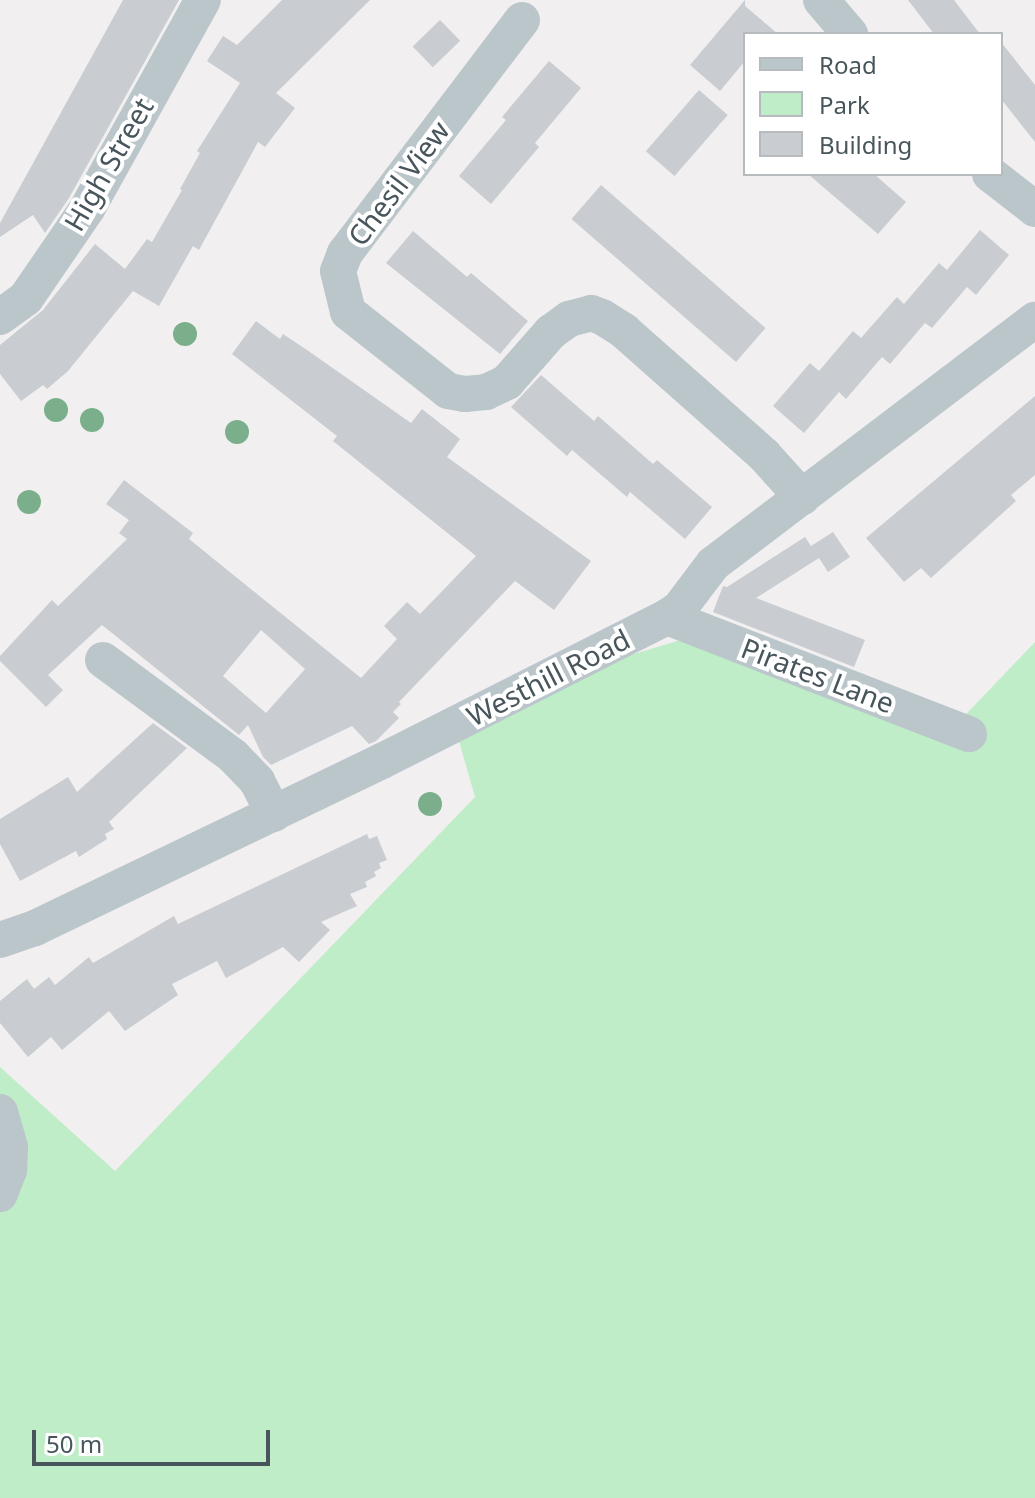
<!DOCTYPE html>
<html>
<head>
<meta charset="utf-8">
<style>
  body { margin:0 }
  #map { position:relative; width:1035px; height:1498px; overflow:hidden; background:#f1efef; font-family:"Noto Sans",sans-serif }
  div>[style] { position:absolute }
  .green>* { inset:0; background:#bfedc8 }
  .building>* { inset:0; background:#c9cdd1; transform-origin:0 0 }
  .minor>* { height:36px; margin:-18px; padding:0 18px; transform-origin:18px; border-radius:18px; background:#bbc6cb }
  .trees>* { width:24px; height:24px; margin:-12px; border-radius:50%; background:#7baf8b }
  span { translate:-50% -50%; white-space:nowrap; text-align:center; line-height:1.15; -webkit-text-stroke:8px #fff; paint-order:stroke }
  .street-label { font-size:28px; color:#48565c }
  .legend { position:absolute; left:743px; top:32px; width:260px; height:144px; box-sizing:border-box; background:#fff; border:2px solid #b6bbbe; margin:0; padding:10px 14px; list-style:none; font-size:24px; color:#48565c }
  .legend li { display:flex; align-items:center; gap:16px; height:40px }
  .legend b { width:40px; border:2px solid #b6bbbe }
  .scale { position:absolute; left:32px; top:1430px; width:238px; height:36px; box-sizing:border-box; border:4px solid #48565c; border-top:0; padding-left:10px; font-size:24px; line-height:28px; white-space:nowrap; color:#48565c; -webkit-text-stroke:6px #fff; paint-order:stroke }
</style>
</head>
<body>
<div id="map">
  <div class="green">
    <i style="clip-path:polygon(694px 636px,951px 730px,1035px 642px,1035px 1498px,0 1498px,0 1067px,115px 1171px,475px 797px,459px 741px,631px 655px)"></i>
  </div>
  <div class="building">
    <i style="clip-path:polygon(123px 0,179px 0,69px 198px,45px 233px,33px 215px,0 237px,0 223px)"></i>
    <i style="clip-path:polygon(282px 0,370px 0,276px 93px,295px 108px,265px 147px,258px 142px,199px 250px,193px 246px,159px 306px,133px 291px,68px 371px,47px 389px,43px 385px,21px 401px,0 374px,0 345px,43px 310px,95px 244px,125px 269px,147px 239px,152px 242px,182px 190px,180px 189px,200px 153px,197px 151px,240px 83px,207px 61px,223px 36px,237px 45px)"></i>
    <i style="clip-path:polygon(745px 0,745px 6px,778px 34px,745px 34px,745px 61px,720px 91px,690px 65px)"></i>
    <i style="clip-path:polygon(908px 0,954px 0,980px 34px,934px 34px)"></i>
    <i style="left:440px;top:20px;width:29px;height:38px;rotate:46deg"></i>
    <i style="clip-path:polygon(1001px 42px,1035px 85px,1035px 142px,1001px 99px)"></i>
    <i style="clip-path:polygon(549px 61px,581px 88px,535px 143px,539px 147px,491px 204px,459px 176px,506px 120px,502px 117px)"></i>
    <i style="left:699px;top:90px;width:38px;height:81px;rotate:41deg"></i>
    <i style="clip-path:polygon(808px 174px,874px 174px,906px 202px,878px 234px)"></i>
    <i style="left:601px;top:185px;width:218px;height:45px;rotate:41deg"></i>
    <i style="clip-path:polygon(980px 230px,1009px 255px,976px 295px,967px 287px,932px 328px,925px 323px,890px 364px,882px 357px,846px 399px,839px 392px,804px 433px,773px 406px,810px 363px,819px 371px,853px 331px,861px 338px,897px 297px,904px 304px,939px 263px,947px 270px)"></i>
    <i style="clip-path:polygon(413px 231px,467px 277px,471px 273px,528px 321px,500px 354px,386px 263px)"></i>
    <i style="clip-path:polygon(evenodd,256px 321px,280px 339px,283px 334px,307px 350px,411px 423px,422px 409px,460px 439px,447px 457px,591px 561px,554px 610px,515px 581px,399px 702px,401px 704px,393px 712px,399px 718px,376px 741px,369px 744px,352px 726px,271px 765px,263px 757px,248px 725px,239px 735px,102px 625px,48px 675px,63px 690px,46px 707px,0 661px,0 656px,52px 600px,58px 606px,127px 539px,119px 533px,129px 520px,106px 504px,124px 480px,193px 533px,189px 539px,361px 678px,397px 639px,384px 626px,407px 602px,420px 614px,476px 556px,333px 441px,337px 436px,232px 354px,256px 321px,261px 630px,305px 669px,266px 713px,223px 676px,261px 630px)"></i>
    <i style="clip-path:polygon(541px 375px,594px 421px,598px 416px,653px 464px,657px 460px,712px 507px,685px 539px,630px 492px,627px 497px,572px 450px,567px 456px,511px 407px)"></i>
    <i style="clip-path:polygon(1035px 396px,1035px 475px,1011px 495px,1016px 501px,931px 578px,921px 568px,904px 582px,866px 538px)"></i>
    <i style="clip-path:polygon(833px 532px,850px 557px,828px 572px,819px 558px,756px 598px,865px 640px,854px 667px,713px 612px,723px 586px,727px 587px,805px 537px,811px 546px)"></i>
    <i style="clip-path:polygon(153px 723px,187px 748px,109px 822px,114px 829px,105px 834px,107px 839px,79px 857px,76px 851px,20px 881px,0 844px,0 819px,68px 777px,77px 792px)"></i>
    <i style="clip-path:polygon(367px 834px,369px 839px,377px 836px,387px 860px,379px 863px,381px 868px,374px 872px,376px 876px,365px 882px,367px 887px,350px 894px,357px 906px,321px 922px,330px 930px,299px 962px,283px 947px,226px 978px,217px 961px,172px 984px,178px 995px,125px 1031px,109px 1011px,62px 1050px,51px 1037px,28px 1057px,0 1023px,0 1001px,27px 979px,34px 989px,49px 977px,55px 985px,89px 957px,93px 963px,174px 916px,178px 924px)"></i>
  </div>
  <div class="minor">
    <i style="left:821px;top:0;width:45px;rotate:49.5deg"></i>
    <i style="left:522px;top:20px;width:293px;rotate:127.2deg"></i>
    <i style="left:345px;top:253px;width:19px;rotate:111deg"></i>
    <i style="left:338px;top:271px;width:42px;rotate:76.3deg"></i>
    <i style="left:348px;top:312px;width:127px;rotate:38.3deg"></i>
    <i style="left:448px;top:391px;width:17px;rotate:10deg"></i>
    <i style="left:465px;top:394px;width:21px;rotate:-5deg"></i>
    <i style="left:486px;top:392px;width:23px;rotate:-25deg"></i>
    <i style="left:507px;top:382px;width:67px;rotate:-48.7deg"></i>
    <i style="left:551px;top:332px;width:22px;rotate:-36deg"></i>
    <i style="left:569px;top:319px;width:23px;rotate:-15deg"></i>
    <i style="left:591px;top:313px;width:12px;rotate:20deg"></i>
    <i style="left:602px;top:317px;width:26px;rotate:32deg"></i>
    <i style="left:624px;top:331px;width:187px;rotate:41.5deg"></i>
    <i style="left:764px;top:455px;width:57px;rotate:47.9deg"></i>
    <i style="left:990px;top:174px;width:57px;rotate:37.9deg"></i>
    <i style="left:0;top:317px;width:32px;rotate:-36deg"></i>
    <i style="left:26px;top:298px;width:108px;rotate:-55.6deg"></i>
    <i style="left:87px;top:209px;width:239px;rotate:-61deg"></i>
    <i style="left:667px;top:617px;width:324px;rotate:21.2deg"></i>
    <i style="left:103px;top:660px;width:162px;rotate:36.4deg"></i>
    <i style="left:233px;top:756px;width:35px;rotate:46deg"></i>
    <i style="left:257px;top:781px;width:37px;rotate:63deg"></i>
    <i style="left:0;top:940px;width:37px;rotate:-19deg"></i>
    <i style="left:35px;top:928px;width:385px;rotate:-25.7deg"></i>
    <i style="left:382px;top:761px;width:319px;rotate:-26.8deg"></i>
    <i style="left:667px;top:617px;width:14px;rotate:-34deg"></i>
    <i style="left:679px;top:609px;width:56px;rotate:-52.9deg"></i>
    <i style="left:713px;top:564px;width:404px;rotate:-37.2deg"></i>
    <i style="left:0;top:1112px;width:36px;rotate:74deg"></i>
    <i style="left:10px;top:1147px;width:23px;rotate:92deg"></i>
    <i style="left:9px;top:1170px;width:26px;rotate:111deg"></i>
  </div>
  <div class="trees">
    <i style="left:185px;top:334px"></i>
    <i style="left:56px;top:410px"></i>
    <i style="left:92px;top:420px"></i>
    <i style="left:237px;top:432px"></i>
    <i style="left:29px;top:502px"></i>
    <i style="left:430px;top:804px"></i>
  </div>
  <div class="street-label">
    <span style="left:108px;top:164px;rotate:-60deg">High Street</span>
    <span style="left:398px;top:183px;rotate:-53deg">Chesil View</span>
    <span style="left:818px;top:675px;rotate:21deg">Pirates Lane</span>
    <span style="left:548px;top:677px;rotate:-27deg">Westhill Road</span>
  </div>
  <ul class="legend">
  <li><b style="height:10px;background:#bbc6cb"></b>Road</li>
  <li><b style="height:22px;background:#bfedc8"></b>Park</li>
  <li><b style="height:22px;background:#c9cdd1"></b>Building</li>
  </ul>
  <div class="scale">50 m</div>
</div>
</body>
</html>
